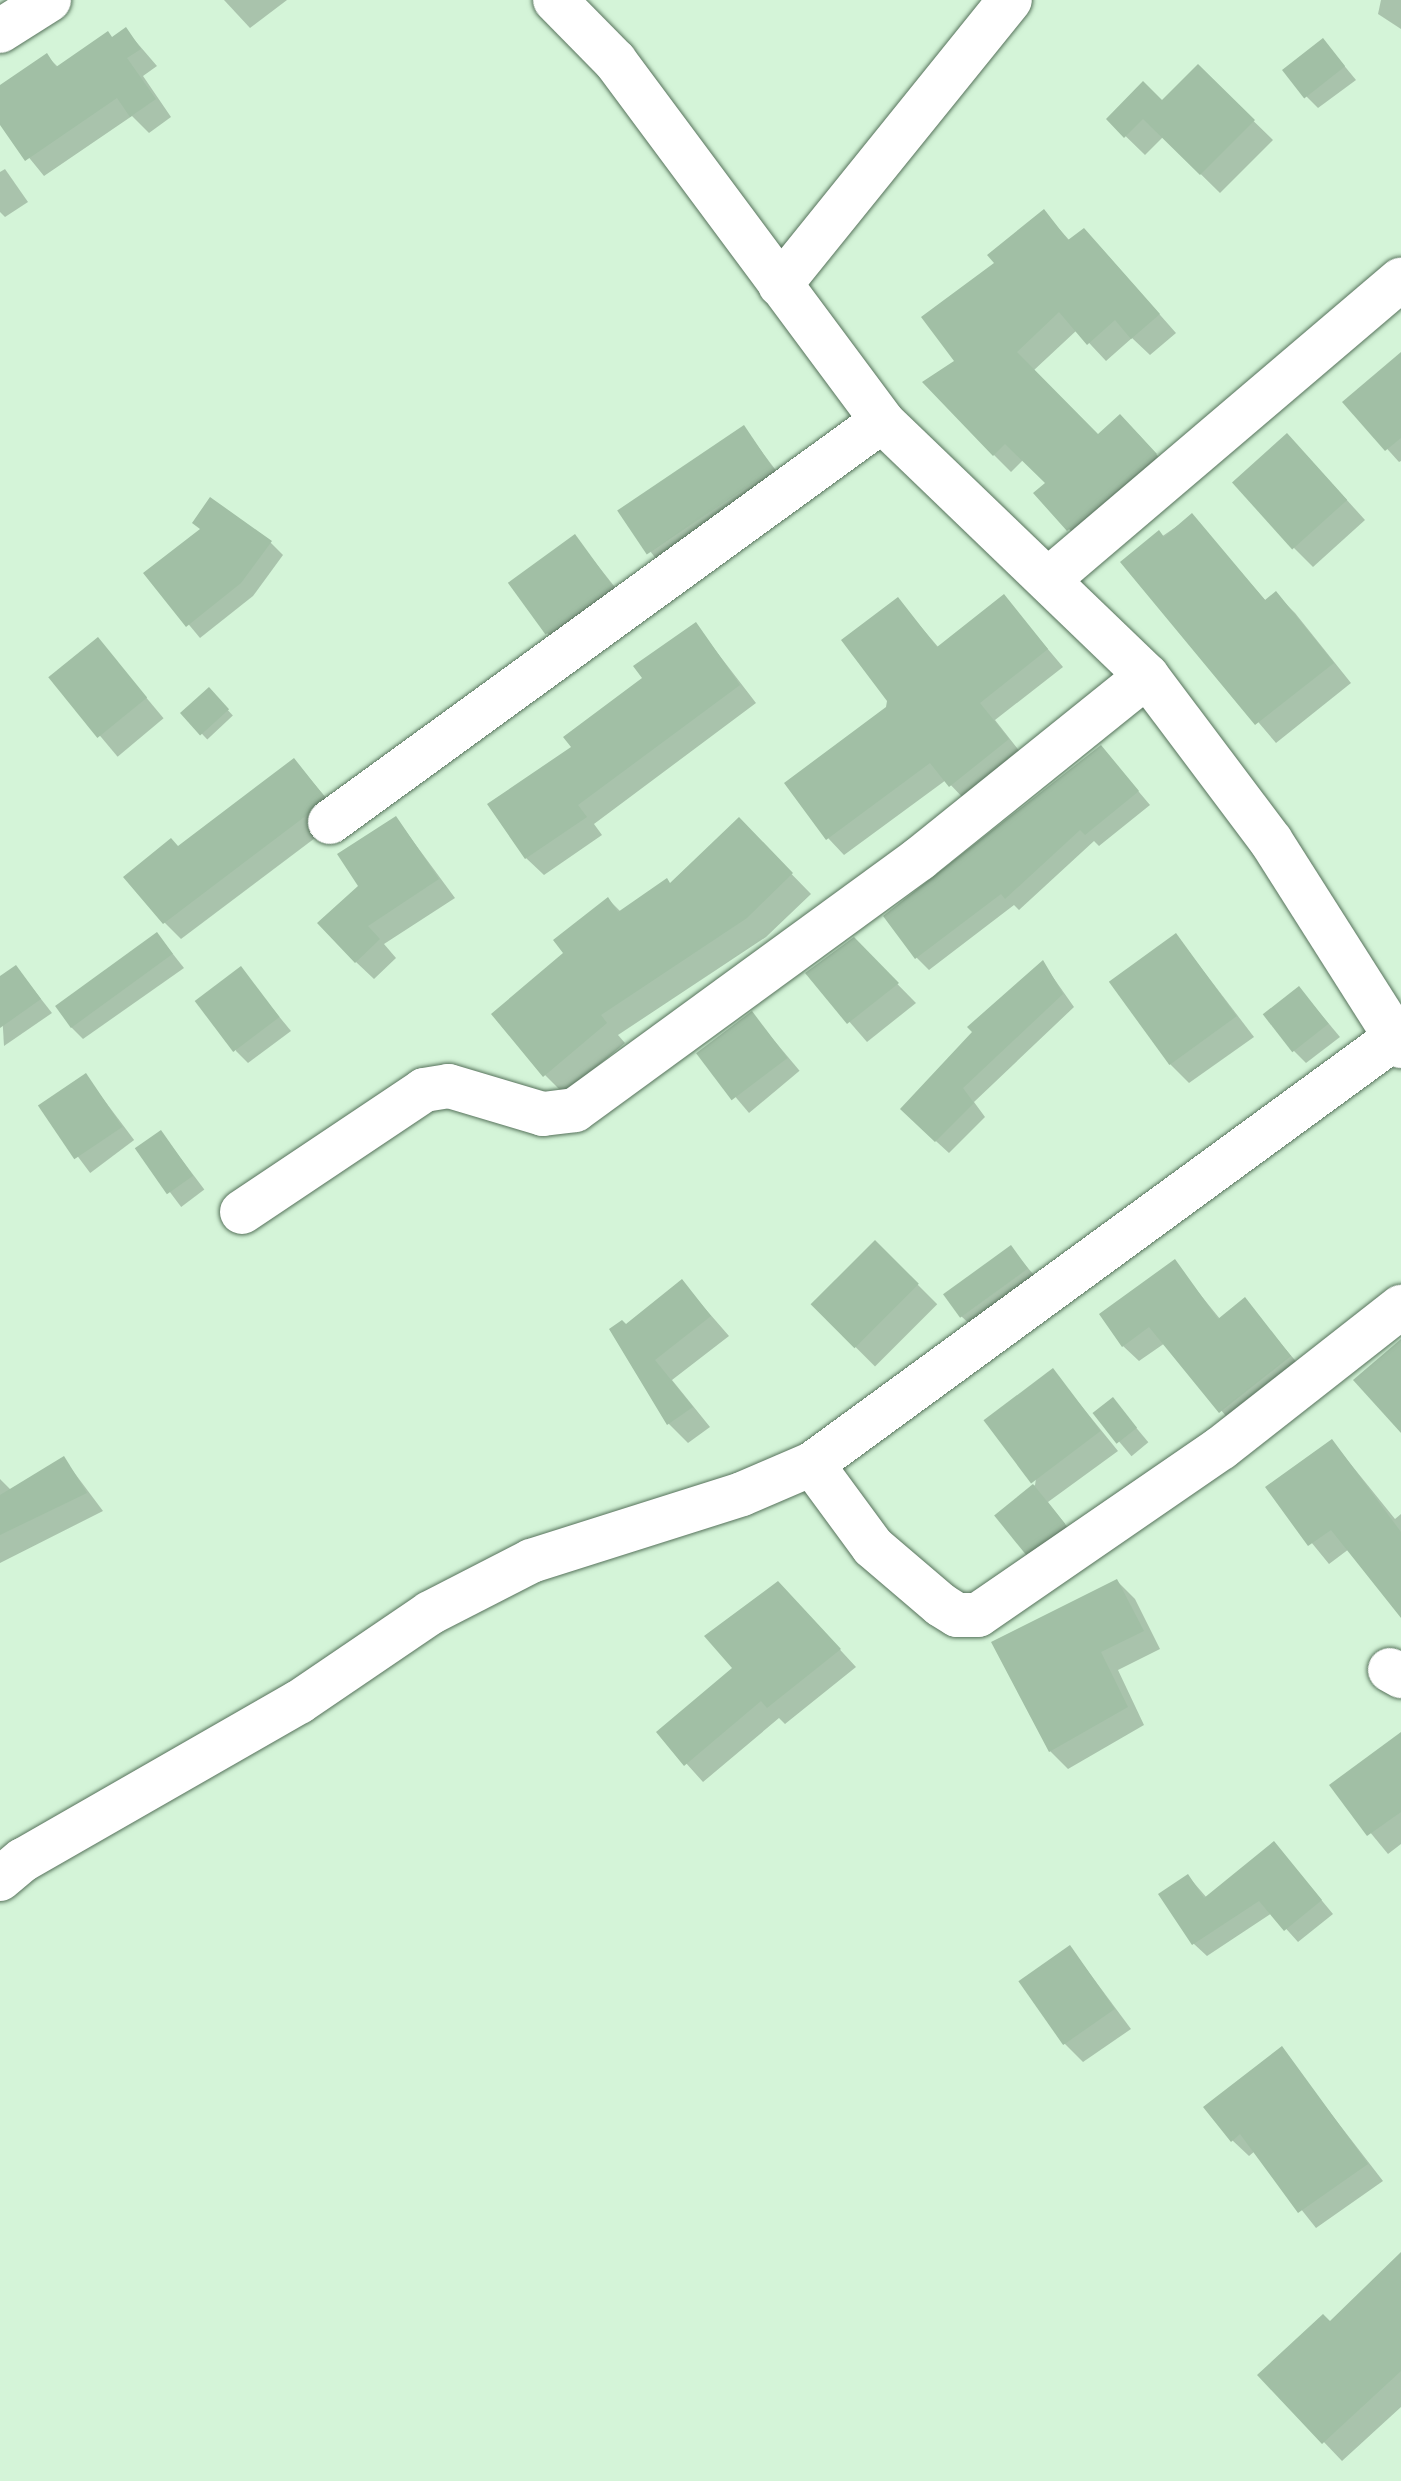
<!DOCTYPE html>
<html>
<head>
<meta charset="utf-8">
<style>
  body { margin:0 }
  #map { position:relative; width:1401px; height:2481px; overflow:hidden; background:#d4f4d8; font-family:"Asap Condensed",sans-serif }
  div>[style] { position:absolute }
  .shadow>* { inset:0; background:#0003; transform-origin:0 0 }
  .building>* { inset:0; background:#a1bfa5; transform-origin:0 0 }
  .roads { filter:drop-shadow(0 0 2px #56725b) drop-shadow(0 0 2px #56725b) }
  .minor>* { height:44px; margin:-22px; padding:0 22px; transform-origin:22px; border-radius:22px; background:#fff }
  span { translate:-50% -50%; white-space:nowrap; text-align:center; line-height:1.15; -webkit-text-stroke:6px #d4f4d8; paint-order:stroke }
</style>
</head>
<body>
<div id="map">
  <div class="shadow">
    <i style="clip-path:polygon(224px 0,287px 0,250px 28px)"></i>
    <i style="clip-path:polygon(1381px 0,1401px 0,1401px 29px,1378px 14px)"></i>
    <i style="clip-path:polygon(126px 30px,157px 66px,143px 76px,171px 117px,149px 133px,132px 116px,44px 176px,0 122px,0 87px,46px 55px,58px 67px)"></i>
    <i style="clip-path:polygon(1323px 40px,1356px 80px,1318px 108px,1305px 95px)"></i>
    <i style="clip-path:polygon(1198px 67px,1273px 140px,1220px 193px,1163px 137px,1145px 155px,1108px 119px,1162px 103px)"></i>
    <i style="clip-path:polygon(5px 169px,28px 202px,5px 217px,0 212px,0 172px)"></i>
    <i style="clip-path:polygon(1044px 212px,1070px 241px,1101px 248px,1176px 333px,1150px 355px,1132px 338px,1106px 361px,1077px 330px,1033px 371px,1098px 436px,1138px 434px,1173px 473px,1086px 547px,1069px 529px,1047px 483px,1023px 460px,1011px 472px,994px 455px,957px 361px,997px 264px)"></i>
    <i style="clip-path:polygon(1401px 373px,1401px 461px,1399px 462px,1345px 402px)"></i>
    <i style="left:744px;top:428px;width:68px;height:149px;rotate:53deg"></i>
    <i style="clip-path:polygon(1306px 455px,1365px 520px,1313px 567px,1294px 548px)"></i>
    <i style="clip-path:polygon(1192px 516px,1266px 601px,1276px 594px,1295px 613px,1351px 683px,1276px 743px,1123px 563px)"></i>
    <i style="clip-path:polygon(575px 537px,630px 606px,566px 652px,547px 633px)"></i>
    <i style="clip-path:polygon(270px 542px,283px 555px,253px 596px,200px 638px,146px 573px)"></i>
    <i style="clip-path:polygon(1004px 597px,1063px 667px,995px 720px,1024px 757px,967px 802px,946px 780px,844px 855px,828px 838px,888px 708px,898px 600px,939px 648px)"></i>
    <i style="clip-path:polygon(696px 625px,756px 703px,594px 824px,602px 835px,544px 875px,526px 858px,574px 748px)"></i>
    <i style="left:98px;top:640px;width:102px;height:60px;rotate:50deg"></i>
    <i style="left:209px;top:690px;width:35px;height:35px;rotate:47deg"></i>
    <i style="clip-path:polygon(1101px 747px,1150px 805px,1099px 846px,1094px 841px,1019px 910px,1014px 905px,929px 970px,916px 957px)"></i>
    <i style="clip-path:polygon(294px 760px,339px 813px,323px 832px,181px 939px,164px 922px,178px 848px)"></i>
    <i style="clip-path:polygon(396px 818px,455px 898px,384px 944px,396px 958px,374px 979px,356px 962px,361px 886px)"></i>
    <i style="clip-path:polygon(739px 820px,811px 894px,766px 937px,618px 1035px,625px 1043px,564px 1094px,545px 1075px,566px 954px,608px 899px,621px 912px,671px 885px)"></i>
    <i style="clip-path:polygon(157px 934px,184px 968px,83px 1039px,70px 1026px)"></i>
    <i style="clip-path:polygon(1176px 935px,1254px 1037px,1189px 1083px,1170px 1064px)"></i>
    <i style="clip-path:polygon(854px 940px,916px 1003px,867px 1042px,808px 974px)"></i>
    <i style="clip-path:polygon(1043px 963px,1074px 1007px,974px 1102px,985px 1117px,949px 1153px,915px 1122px)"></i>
    <i style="clip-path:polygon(16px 967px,52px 1013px,4px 1046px,0 978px)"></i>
    <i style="clip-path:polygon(240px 969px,291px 1031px,248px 1063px,236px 1051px)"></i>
    <i style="clip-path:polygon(1299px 988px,1340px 1037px,1306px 1063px,1294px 1051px)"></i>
    <i style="left:752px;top:1014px;width:74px;height:66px;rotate:50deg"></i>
    <i style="left:86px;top:1076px;width:80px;height:55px;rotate:53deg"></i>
    <i style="left:161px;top:1132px;width:72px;height:29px;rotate:53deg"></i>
    <i style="left:875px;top:1242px;width:88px;height:88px;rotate:45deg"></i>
    <i style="clip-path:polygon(1011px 1248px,1039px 1281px,974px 1328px,961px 1316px)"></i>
    <i style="clip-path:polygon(1174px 1262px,1220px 1319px,1244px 1300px,1305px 1372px,1236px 1428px,1165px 1343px,1139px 1361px,1123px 1346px)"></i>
    <i style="clip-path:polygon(682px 1282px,729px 1336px,672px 1380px,710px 1427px,688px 1443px,669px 1424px,626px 1327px)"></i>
    <i style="clip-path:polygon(1053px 1371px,1118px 1451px,1048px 1502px,1076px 1538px,1038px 1564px,996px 1515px,1035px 1485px)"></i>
    <i style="left:1113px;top:1400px;width:55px;height:22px;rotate:50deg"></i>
    <i style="clip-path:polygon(1332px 1441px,1395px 1519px,1401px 1514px,1401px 1611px,1349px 1549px,1329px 1564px,1267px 1488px)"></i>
    <i style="clip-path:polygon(64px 1459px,103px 1511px,0 1563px,0 1479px,11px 1490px)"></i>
    <i style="clip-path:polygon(1117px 1581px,1135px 1599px,1160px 1649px,1118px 1670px,1144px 1725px,1068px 1769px,1050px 1751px)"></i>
    <i style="clip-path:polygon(795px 1601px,856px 1667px,785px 1724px,779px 1718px,703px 1782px,659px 1733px,735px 1669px)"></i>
    <i style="clip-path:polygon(1401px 1743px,1401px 1844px,1388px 1854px,1332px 1786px)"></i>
    <i style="clip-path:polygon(1274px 1843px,1333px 1914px,1298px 1942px,1272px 1913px,1207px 1956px,1194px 1944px,1188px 1876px,1207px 1898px)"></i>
    <i style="clip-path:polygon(1070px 1947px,1131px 2029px,1083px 2062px,1064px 2043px)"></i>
    <i style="clip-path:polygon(1281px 2049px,1383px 2181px,1316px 2228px,1255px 2151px,1249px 2156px,1232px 2140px)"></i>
    <i style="clip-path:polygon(1401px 2255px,1401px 2407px,1342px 2461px,1260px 2375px,1330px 2323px)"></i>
  </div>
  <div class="building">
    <i style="clip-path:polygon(126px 27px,141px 49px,127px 58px,156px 99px,130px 117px,117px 98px,25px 161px,0 125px,0 85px,47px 53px,56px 67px,108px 31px,112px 37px)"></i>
    <i style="left:1323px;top:38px;width:36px;height:52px;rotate:52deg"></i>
    <i style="clip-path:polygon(1198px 64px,1255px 120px,1200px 175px,1143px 119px,1124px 138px,1106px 119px,1143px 81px,1162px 100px)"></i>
    <i style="clip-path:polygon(1044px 209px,1068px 240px,1084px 228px,1160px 314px,1131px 339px,1115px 320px,1087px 345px,1059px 312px,1017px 352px,1098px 434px,1120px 414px,1157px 454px,1067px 531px,1033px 493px,1045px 483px,1005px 444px,993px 456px,922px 382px,954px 361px,921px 317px,994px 263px,987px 255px)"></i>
    <i style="clip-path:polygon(1401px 352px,1401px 438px,1385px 451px,1342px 402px)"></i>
    <i style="left:744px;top:425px;width:53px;height:153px;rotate:56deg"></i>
    <i style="left:1287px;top:433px;width:90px;height:74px;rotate:48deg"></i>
    <i style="clip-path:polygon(210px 497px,272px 541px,241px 583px,186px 627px,143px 573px,200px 529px,192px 523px)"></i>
    <i style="clip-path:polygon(1192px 513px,1265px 600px,1276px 591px,1334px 663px,1255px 725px,1120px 562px,1159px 530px,1164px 537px)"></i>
    <i style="left:575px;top:534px;width:64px;height:83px;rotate:54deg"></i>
    <i style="clip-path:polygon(1004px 594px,1048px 649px,980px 703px,1009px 739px,949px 787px,930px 763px,826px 840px,784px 783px,886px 707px,887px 701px,841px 640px,898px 597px,937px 647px)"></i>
    <i style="clip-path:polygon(696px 622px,740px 685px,578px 805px,587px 817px,525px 859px,487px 804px,571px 747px,563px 737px,642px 678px,633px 666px)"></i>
    <i style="left:98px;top:637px;width:78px;height:64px;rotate:51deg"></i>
    <i style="left:209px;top:687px;width:30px;height:39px;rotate:48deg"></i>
    <i style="clip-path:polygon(1101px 745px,1139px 791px,1085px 835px,1080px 830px,1005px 899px,1001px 894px,915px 959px,883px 916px)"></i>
    <i style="clip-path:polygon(294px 758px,324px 796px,307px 815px,163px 924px,123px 877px,171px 838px,178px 846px)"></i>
    <i style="clip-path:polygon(396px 816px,439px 879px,368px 926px,380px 939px,355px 963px,317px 923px,358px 886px,337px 854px)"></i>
    <i style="clip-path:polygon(739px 817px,793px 873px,747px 918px,601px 1015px,607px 1023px,543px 1077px,491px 1014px,563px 953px,553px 940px,608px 897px,618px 912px,667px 878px,670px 883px)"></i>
    <i style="left:157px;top:932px;width:27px;height:126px;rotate:54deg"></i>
    <i style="left:1176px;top:933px;width:103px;height:83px;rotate:54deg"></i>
    <i style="clip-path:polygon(854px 937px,899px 983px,847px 1024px,805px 973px)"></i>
    <i style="clip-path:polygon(1043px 960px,1063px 994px,963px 1088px,974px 1103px,935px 1142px,900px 1109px,972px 1032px,967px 1027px)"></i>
    <i style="clip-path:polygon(16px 965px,41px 999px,0 1028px,0 976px)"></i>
    <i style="left:241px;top:966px;width:64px;height:58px;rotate:53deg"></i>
    <i style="left:1299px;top:986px;width:48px;height:46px;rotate:52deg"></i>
    <i style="left:752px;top:1011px;width:59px;height:70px;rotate:53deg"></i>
    <i style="left:86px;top:1073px;width:65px;height:58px;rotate:56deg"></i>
    <i style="left:161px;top:1130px;width:56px;height:32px;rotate:55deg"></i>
    <i style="left:875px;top:1240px;width:62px;height:91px;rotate:45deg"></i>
    <i style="left:1011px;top:1245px;width:29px;height:84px;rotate:54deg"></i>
    <i style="clip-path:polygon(1175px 1259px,1218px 1319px,1245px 1297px,1291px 1356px,1219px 1413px,1149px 1327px,1122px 1347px,1099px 1314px)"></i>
    <i style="clip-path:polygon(682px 1279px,711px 1316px,655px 1360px,693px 1407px,667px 1425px,609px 1329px,622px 1320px,626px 1324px)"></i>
    <i style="clip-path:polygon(1401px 1339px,1401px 1433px,1353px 1380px)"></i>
    <i style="left:1053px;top:1368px;width:79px;height:87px;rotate:53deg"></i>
    <i style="left:1113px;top:1397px;width:39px;height:26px;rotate:52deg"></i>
    <i style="clip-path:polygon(1332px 1439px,1401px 1532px,1401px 1618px,1331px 1530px,1308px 1546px,1265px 1487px)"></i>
    <i style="clip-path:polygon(64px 1456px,87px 1493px,0 1535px,0 1495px)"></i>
    <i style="left:1033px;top:1484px;width:51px;height:50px;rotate:51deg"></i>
    <i style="clip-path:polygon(1117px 1579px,1144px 1631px,1101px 1652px,1128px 1707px,1049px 1752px,991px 1642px)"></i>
    <i style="clip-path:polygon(778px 1581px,841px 1649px,767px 1708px,761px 1701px,684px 1766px,656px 1732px,732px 1668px,704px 1636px)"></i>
    <i style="clip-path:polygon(1401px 1732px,1401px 1812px,1367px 1836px,1329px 1785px)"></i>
    <i style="clip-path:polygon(1274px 1841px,1322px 1900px,1284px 1931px,1259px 1901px,1192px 1945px,1158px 1894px,1188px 1874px,1204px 1898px)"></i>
    <i style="left:1070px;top:1945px;width:78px;height:63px;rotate:55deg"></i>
    <i style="clip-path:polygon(1282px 2046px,1368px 2164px,1298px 2213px,1240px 2134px,1231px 2142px,1203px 2107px)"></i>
    <i style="clip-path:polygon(1401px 2252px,1401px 2371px,1322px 2444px,1257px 2375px,1323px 2314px,1330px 2321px)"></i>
  </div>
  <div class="roads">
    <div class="minor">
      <i style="left:555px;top:0;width:86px;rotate:45.5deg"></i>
      <i style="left:615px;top:61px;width:448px;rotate:53.4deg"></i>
      <i style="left:882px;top:421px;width:368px;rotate:43.9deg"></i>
      <i style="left:1147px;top:676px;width:206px;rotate:53.1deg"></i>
      <i style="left:1271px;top:841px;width:243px;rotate:57.6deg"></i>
      <i style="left:0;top:31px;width:58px;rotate:-32.3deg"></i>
      <i style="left:780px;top:285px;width:366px;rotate:-51.1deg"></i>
      <i style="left:1049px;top:579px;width:462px;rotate:-40.4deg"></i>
      <i style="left:330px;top:822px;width:682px;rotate:-36deg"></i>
      <i style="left:242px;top:1212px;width:219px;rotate:-33.8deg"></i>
      <i style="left:424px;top:1090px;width:25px;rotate:-9deg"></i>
      <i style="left:449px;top:1086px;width:98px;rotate:16.6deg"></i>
      <i style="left:543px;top:1114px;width:32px;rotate:-7deg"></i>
      <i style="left:575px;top:1110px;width:426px;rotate:-36.1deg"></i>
      <i style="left:919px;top:859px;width:292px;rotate:-38.8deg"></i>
      <i style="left:812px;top:1464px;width:103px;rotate:53.7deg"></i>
      <i style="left:873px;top:1547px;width:89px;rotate:40.5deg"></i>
      <i style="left:941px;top:1605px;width:19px;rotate:32deg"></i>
      <i style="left:957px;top:1615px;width:21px"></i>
      <i style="left:978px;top:1615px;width:295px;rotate:-34.5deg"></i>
      <i style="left:1221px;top:1448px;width:229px;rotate:-38.1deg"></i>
      <i style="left:1390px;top:1670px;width:13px;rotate:29deg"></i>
      <i style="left:0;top:1879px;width:30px;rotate:-40deg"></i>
      <i style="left:23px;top:1860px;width:318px;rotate:-29.8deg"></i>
      <i style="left:299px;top:1702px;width:158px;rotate:-34.2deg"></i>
      <i style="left:430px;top:1613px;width:114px;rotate:-27.2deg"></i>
      <i style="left:531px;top:1561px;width:221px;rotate:-17.6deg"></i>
      <i style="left:742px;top:1494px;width:76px;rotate:-23.2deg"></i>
      <i style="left:812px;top:1464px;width:722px;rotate:-36.16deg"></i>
    </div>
  </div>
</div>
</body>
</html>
